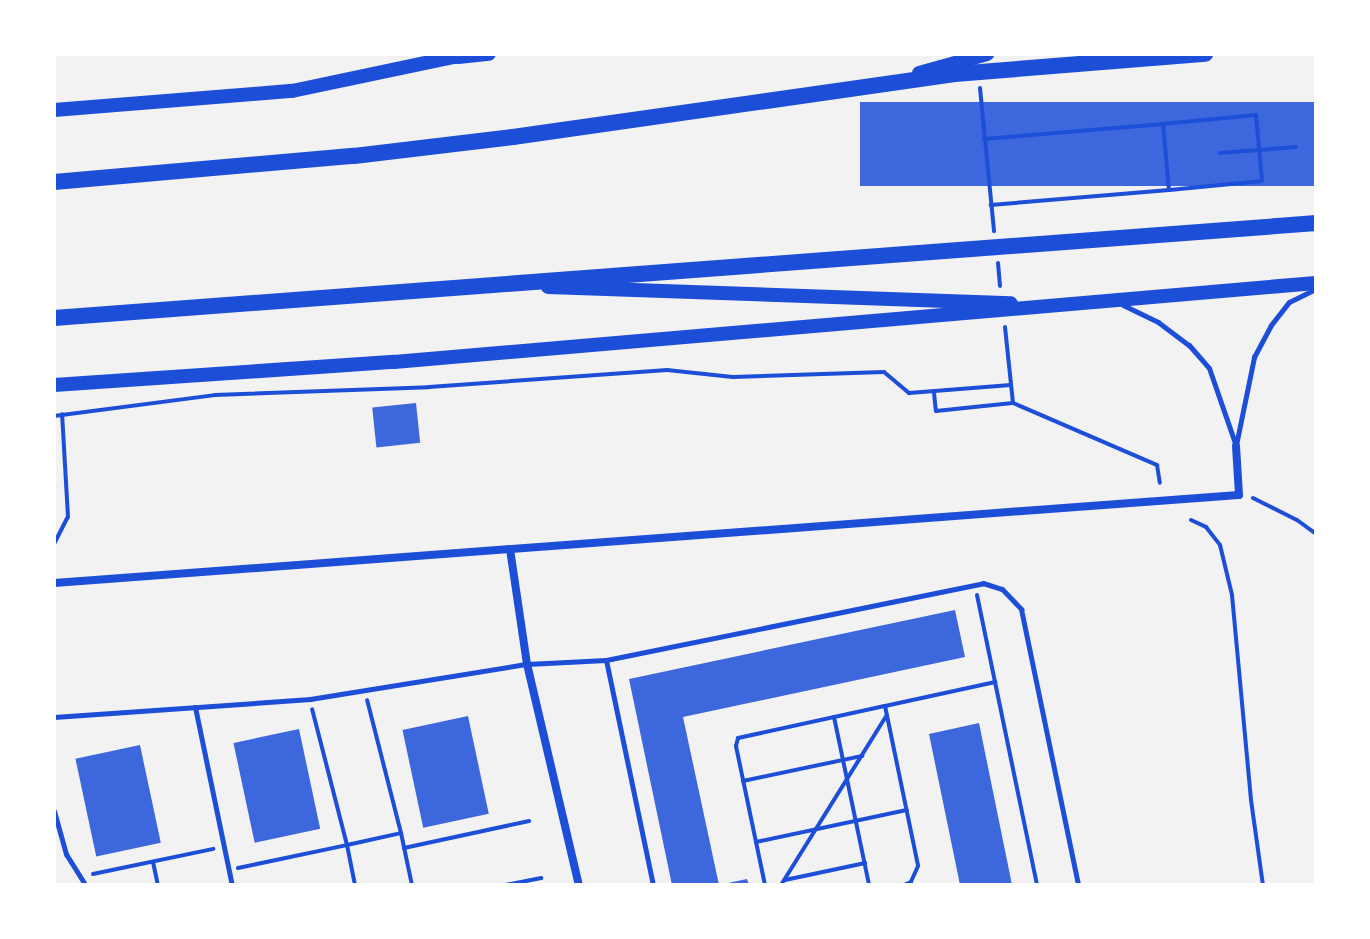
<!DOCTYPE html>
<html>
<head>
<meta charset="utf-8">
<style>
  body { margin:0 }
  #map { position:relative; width:1370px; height:939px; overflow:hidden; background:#f2f2f2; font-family:Commissioner,sans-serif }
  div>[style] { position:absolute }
  .building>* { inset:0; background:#3d67dc; transform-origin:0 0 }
  .path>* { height:4px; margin:-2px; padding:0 2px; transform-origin:2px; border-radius:2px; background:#1d4ed8 }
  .service>* { height:5px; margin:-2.5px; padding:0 2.5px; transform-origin:2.5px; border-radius:2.5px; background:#1d4ed8 }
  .minor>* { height:8px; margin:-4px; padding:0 4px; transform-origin:4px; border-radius:4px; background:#1d4ed8 }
  .tertiary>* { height:14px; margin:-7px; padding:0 7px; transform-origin:7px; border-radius:7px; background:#1d4ed8 }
  .secondary>* { height:16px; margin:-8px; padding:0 8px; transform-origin:8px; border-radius:8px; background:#1d4ed8 }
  span { translate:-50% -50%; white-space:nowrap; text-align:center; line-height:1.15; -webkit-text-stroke:8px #fff; paint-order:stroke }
  .frame { position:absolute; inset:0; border:56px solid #fff; pointer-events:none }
</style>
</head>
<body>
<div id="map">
  <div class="building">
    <i style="left:1316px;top:102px;width:84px;height:456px;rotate:90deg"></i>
    <i style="left:416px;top:403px;width:40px;height:44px;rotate:84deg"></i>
    <i style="clip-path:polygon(955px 610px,965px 657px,683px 717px,719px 885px,672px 885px,629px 679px)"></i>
    <i style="left:468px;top:716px;width:100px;height:67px;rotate:78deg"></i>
    <i style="clip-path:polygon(979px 723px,1009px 870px,1012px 885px,960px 885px,959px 880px,929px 734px)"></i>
    <i style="left:299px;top:729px;width:102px;height:67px;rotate:78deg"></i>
    <i style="left:140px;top:745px;width:100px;height:66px;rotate:78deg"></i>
    <i style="clip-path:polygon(747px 879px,749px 885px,723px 885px,723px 884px)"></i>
  </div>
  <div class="path">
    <i style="left:980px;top:88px;width:144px;rotate:84.4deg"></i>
    <i style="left:1163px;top:124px;width:93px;rotate:-5.5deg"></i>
    <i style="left:1256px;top:115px;width:66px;rotate:84.8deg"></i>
    <i style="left:1262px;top:181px;width:93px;rotate:174.5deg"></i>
    <i style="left:984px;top:139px;width:180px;rotate:-4.8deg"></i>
    <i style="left:1163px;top:124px;width:66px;rotate:84.8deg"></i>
    <i style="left:1169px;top:190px;width:179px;rotate:175.2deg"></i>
    <i style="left:1220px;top:153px;width:76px;rotate:-4.5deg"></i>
    <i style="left:998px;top:263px;width:23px;rotate:85deg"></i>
    <i style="left:1005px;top:327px;width:76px;rotate:84deg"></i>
    <i style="left:934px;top:393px;width:18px;rotate:84deg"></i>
    <i style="left:936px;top:411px;width:77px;rotate:-5.9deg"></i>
    <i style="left:1013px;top:403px;width:157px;rotate:23.3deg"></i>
    <i style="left:1157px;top:465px;width:18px;rotate:81deg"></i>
    <i style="left:54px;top:416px;width:162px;rotate:-7.4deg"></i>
    <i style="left:215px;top:395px;width:214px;rotate:-2.1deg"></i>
    <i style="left:429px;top:387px;width:239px;rotate:-4.1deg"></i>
    <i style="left:667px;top:370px;width:66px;rotate:6.1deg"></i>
    <i style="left:733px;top:377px;width:151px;rotate:-1.9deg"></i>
    <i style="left:884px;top:372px;width:33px;rotate:40deg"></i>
    <i style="left:909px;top:393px;width:102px;rotate:-4.5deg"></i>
    <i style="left:1253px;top:498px;width:49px;rotate:26.6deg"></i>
    <i style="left:1297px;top:520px;width:24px;rotate:36deg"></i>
    <i style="left:1191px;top:520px;width:17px;rotate:25deg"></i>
    <i style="left:1206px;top:527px;width:23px;rotate:52deg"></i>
    <i style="left:1220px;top:545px;width:51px;rotate:76.5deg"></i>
    <i style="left:1232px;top:595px;width:206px;rotate:84.7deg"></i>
    <i style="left:1251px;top:800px;width:86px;rotate:82deg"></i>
    <i style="left:54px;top:544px;width:30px;rotate:-63deg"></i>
    <i style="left:68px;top:517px;width:103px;rotate:-93.3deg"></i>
    <i style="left:977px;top:595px;width:89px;rotate:78.3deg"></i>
    <i style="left:885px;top:706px;width:113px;rotate:-12.3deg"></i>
    <i style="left:995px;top:682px;width:207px;rotate:78.3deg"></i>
    <i style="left:834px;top:717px;width:172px;rotate:78.2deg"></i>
    <i style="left:743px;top:781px;width:122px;rotate:-11.9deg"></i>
    <i style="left:401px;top:833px;width:53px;rotate:78.1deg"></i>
    <i style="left:756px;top:842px;width:154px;rotate:-12deg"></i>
    <i style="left:404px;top:848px;width:128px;rotate:-12.2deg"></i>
    <i style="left:153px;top:862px;width:24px;rotate:78deg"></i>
    <i style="left:238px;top:868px;width:111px;rotate:-11.9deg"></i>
    <i style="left:347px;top:845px;width:140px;rotate:-104.4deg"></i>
    <i style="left:93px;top:874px;width:123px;rotate:-11.8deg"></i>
    <i style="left:785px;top:880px;width:82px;rotate:-12deg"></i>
    <i style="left:355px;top:885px;width:41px;rotate:-101.3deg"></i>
    <i style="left:347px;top:845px;width:55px;rotate:-12.5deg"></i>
    <i style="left:401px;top:833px;width:137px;rotate:-104.3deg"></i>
    <i style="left:505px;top:885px;width:37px;rotate:-11deg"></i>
    <i style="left:765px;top:885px;width:142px;rotate:-101.8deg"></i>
    <i style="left:736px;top:746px;width:8px;rotate:-76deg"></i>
    <i style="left:738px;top:738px;width:150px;rotate:-12.3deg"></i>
    <i style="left:885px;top:706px;width:163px;rotate:78.3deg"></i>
    <i style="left:918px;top:866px;width:17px;rotate:114deg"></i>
    <i style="left:911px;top:882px;width:8px;rotate:157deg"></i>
    <i style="left:781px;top:885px;width:200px;rotate:-58.1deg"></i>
  </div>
  <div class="service">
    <i style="left:1123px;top:305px;width:39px;rotate:26deg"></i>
    <i style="left:1158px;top:322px;width:39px;rotate:37deg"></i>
    <i style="left:1189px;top:345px;width:30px;rotate:49deg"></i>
    <i style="left:1209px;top:368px;width:83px;rotate:70.9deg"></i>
    <i style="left:1236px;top:445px;width:90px;rotate:-78.4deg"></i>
    <i style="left:1254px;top:357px;width:36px;rotate:-62deg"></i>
    <i style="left:1271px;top:325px;width:29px;rotate:-52deg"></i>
    <i style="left:1289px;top:302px;width:30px;rotate:-26deg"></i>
    <i style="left:606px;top:660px;width:230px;rotate:78.2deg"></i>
    <i style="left:195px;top:707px;width:182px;rotate:78.3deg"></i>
    <i style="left:54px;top:717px;width:257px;rotate:-4deg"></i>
    <i style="left:310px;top:699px;width:220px;rotate:-9.2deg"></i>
    <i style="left:527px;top:664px;width:79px;rotate:-2.9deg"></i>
    <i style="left:606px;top:660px;width:385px;rotate:-11.5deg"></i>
    <i style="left:983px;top:583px;width:20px;rotate:18deg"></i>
    <i style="left:1002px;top:589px;width:28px;rotate:46deg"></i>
    <i style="left:1021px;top:609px;width:282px;rotate:78.3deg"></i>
    <i style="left:54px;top:811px;width:45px;rotate:74.4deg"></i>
    <i style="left:66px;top:854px;width:36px;rotate:58deg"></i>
  </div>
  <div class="minor">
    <i style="left:510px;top:549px;width:116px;rotate:81.6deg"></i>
    <i style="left:527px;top:664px;width:227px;rotate:76.8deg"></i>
    <i style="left:54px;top:583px;width:1188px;rotate:-4.25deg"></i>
    <i style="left:1239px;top:495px;width:49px;rotate:-93.5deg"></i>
  </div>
  <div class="tertiary">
    <i style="left:458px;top:57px;width:31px;rotate:-6deg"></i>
    <i style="left:919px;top:73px;width:71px;rotate:-15.6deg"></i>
    <i style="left:54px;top:110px;width:239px;rotate:-4.6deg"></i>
    <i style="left:292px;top:91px;width:179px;rotate:-11.9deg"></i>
    <i style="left:548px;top:287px;width:463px;rotate:2deg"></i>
    <i style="left:54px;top:385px;width:341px;rotate:-3.9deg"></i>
    <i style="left:394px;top:362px;width:925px;rotate:-4.9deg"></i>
  </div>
  <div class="secondary">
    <i style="left:54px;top:182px;width:301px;rotate:-5deg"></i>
    <i style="left:354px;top:156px;width:160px;rotate:-6.8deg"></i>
    <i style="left:513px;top:137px;width:446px;rotate:-8.1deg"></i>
    <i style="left:955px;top:74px;width:251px;rotate:-4.6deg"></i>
    <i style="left:54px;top:318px;width:1266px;rotate:-4.3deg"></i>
  </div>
  <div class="frame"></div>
</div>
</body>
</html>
